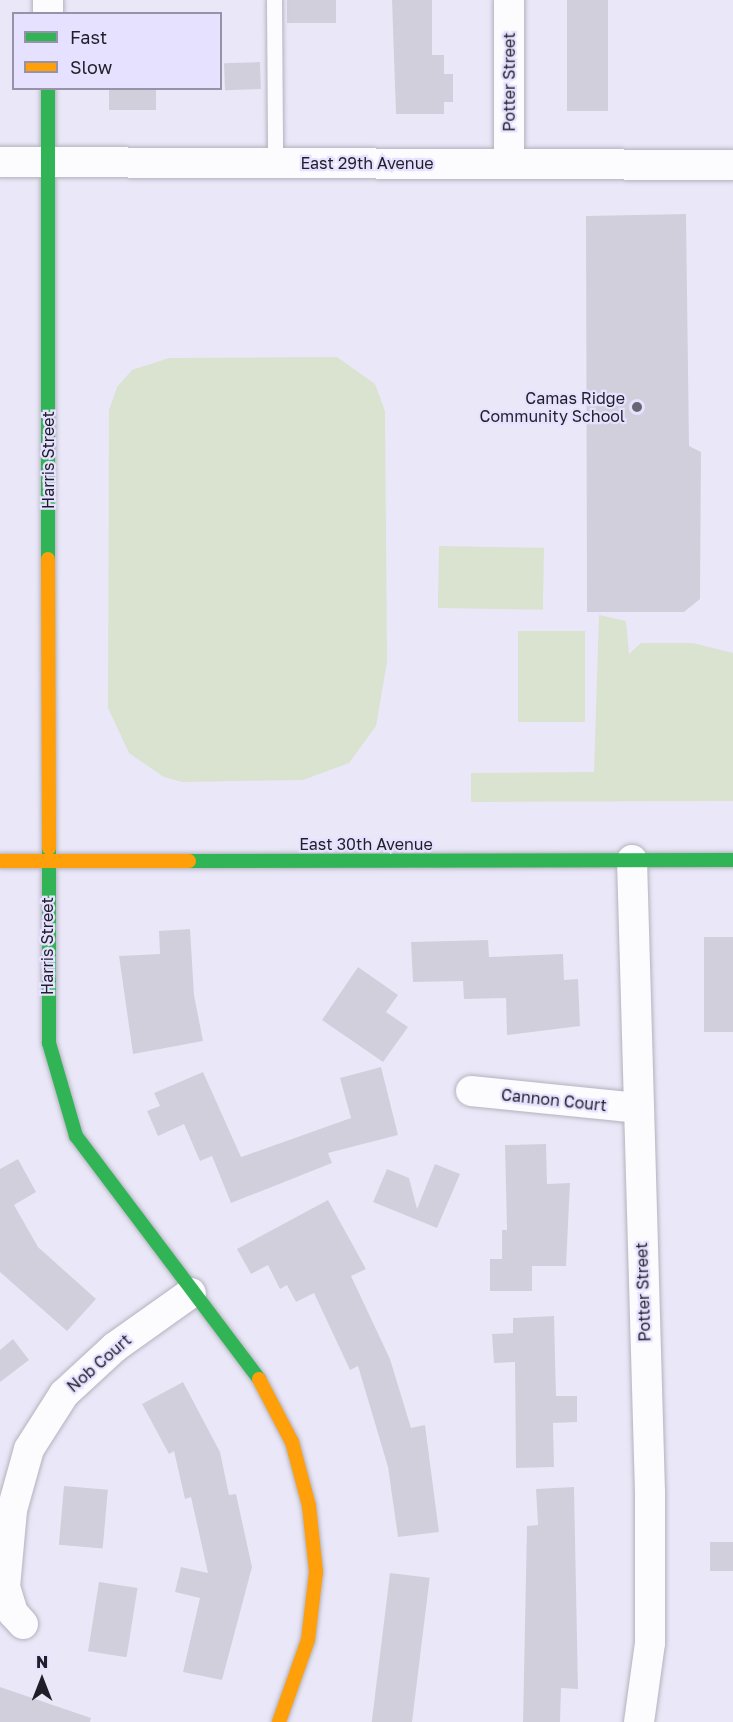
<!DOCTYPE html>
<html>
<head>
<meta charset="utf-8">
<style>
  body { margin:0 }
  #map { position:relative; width:733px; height:1722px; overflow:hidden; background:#eae8f8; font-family:"Golos Text",sans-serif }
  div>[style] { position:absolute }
  .green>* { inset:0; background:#dae2d0; transform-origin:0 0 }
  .building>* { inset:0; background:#d2cfdd; transform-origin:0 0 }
  .roads { filter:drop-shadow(0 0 2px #b4b2be) drop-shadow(0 0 2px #b4b2be) }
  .lane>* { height:15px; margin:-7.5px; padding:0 7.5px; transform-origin:7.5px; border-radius:7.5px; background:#fcfcfe }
  .street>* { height:30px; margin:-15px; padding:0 15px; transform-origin:15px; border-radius:15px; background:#fcfcfe }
  .fast>* { height:14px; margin:-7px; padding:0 7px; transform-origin:7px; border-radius:7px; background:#30b455 }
  .slow>* { height:14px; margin:-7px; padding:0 7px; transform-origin:7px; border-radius:7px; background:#ff9f0a }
  .dots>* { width:16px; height:16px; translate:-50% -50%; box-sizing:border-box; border:3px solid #e5e1ff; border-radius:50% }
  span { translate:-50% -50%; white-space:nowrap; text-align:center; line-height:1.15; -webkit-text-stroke:4.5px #e5e1ff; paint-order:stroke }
  .street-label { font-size:16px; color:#201f29 }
  .poi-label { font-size:16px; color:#201f29 }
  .right { translate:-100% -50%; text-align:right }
  .legend { position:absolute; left:12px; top:12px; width:210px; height:78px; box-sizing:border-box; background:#e5e1ff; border:2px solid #9693a9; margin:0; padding:8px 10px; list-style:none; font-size:18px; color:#201f29 }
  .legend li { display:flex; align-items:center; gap:12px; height:30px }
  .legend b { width:30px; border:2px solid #9693a9 }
  .north { position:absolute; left:12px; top:1650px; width:60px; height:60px; -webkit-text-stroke:4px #e5e1ff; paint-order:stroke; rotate:0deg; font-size:16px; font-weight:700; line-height:24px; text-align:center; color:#201f29 }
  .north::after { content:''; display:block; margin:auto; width:21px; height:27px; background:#201f29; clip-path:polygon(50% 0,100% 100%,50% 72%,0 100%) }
</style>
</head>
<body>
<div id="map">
  <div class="green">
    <i style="clip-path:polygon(337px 357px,375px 384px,385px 411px,387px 662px,376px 726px,349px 763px,303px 780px,182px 782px,164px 777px,129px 753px,108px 708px,109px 410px,117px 387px,132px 370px,169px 358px)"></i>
    <i style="left:439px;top:546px;width:105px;height:62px;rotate:1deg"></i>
    <i style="clip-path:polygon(599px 615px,626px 621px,629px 654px,641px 643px,693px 643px,733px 653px,733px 801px,471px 802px,471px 773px,594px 772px)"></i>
    <i style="left:518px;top:631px;width:67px;height:91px"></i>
  </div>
  <div class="building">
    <i style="left:287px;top:0;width:49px;height:23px"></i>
    <i style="clip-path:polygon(392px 0,432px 0,432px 55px,444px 55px,444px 74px,453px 74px,453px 102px,444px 102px,444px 114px,396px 114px)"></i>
    <i style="left:567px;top:0;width:41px;height:111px"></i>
    <i style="left:260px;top:62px;width:27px;height:36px;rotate:88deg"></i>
    <i style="left:109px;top:88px;width:47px;height:22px"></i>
    <i style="clip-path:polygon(686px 214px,689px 446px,701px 452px,700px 599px,684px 612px,587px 612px,586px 216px)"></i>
    <i style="clip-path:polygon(190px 929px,194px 995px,203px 1041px,133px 1054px,119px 956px,160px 954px,159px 931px)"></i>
    <i style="left:704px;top:937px;width:29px;height:95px"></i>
    <i style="clip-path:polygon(488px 940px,489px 957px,563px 954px,564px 980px,578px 979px,580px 1026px,507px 1035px,506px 998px,464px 999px,463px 981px,413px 982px,411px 942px)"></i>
    <i style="clip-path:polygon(358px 967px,398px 995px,386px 1012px,408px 1027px,383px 1062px,322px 1020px)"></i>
    <i style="clip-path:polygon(381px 1067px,398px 1135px,328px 1153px,332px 1163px,231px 1203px,212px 1156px,200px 1161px,184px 1124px,158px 1136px,147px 1111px,160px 1106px,154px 1093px,203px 1072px,241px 1157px,351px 1118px,340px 1078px)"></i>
    <i style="clip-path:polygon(546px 1144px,547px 1184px,570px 1183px,566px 1266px,532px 1266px,532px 1291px,490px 1291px,490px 1259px,502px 1259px,502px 1230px,507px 1230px,505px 1145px)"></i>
    <i style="clip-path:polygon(18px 1159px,36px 1192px,14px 1205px,38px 1247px,96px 1299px,67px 1331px,0 1272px,0 1169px)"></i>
    <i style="clip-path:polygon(435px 1164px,460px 1174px,437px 1228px,373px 1202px,387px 1169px,409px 1178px,417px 1209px)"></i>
    <i style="clip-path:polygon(328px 1200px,366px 1269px,351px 1276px,390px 1359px,411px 1428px,425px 1425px,439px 1532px,398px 1537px,388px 1467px,358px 1366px,350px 1370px,314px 1293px,296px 1302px,287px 1285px,280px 1289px,268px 1265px,251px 1274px,237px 1249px)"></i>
    <i style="clip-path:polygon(554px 1316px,556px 1396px,577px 1396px,577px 1422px,553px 1423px,554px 1467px,516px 1468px,515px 1362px,494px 1363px,492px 1334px,513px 1333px,513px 1318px)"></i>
    <i style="clip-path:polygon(13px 1339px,29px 1360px,0 1382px,0 1350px)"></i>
    <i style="clip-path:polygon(183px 1382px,220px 1452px,229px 1495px,236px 1494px,252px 1567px,222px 1680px,183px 1672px,200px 1598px,175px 1592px,181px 1567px,208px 1573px,191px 1497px,185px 1499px,174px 1451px,169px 1454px,142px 1404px)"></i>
    <i style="left:64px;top:1486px;width:44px;height:59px;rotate:5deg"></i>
    <i style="clip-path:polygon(574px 1487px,578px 1689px,561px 1688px,560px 1722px,523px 1722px,527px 1526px,538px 1525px,536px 1489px)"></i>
    <i style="left:710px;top:1542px;width:23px;height:29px"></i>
    <i style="left:390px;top:1573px;width:40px;height:150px;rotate:7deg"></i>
    <i style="left:99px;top:1582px;width:39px;height:70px;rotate:9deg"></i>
    <i style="clip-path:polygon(0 1687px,91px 1718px,90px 1722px,0 1722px)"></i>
  </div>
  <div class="roads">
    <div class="lane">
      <i style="left:274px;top:0;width:163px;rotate:89.6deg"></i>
    </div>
    <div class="street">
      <i style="left:509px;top:0;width:164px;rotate:90deg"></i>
      <i style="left:48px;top:14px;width:14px;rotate:-90deg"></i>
      <i style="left:0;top:162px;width:733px;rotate:0.23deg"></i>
      <i style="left:632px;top:860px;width:632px;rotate:88.37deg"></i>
      <i style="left:650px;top:1492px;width:151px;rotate:90deg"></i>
      <i style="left:650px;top:1643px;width:80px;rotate:97.9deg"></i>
      <i style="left:471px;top:1091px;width:167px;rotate:5.8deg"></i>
      <i style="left:23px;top:1624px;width:15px;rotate:-132deg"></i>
      <i style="left:13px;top:1613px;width:27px;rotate:-107deg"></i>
      <i style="left:5px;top:1587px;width:77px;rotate:-84.8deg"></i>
      <i style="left:12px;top:1510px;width:63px;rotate:-74.4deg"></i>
      <i style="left:29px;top:1449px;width:65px;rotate:-57.5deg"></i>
      <i style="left:64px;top:1394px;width:69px;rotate:-42.7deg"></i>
      <i style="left:115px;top:1347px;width:93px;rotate:-35.4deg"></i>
    </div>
    <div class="fast">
      <i style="left:48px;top:88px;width:471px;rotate:90deg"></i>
      <i style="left:49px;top:848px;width:195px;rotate:90deg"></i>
      <i style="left:49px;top:1043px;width:97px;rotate:73.8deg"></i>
      <i style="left:76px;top:1136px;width:304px;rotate:53deg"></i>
      <i style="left:189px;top:861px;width:544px;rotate:-0.11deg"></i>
    </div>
    <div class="slow">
      <i style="left:48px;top:559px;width:289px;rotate:89.8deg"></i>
      <i style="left:0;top:861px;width:189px"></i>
      <i style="left:259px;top:1379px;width:71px;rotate:62.4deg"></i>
      <i style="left:292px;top:1442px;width:66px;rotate:75.1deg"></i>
      <i style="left:309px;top:1506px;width:66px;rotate:83.9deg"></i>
      <i style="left:316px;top:1572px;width:68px;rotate:96.7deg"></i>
      <i style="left:308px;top:1640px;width:87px;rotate:109.5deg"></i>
    </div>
  </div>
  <div class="dots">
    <i style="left:637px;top:407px;background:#676571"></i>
  </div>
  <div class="street-label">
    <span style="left:509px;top:82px;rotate:-90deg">Potter Street</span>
    <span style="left:367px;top:163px">East 29th Avenue</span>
    <span style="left:48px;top:460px;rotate:-90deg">Harris Street</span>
    <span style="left:366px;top:844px">East 30th Avenue</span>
    <span style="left:47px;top:946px;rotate:-90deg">Harris Street</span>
    <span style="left:554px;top:1100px;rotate:6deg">Cannon Court</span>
    <span style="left:643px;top:1292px;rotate:-92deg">Potter Street</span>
    <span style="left:99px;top:1363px;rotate:-41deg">Nob Court</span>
  </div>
  <div class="poi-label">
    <span class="right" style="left:625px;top:407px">Camas Ridge<br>Community School</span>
  </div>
  <ul class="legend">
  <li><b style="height:8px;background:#30b455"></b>Fast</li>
  <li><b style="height:8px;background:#ff9f0a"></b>Slow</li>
  </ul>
  <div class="north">N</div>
</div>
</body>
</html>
